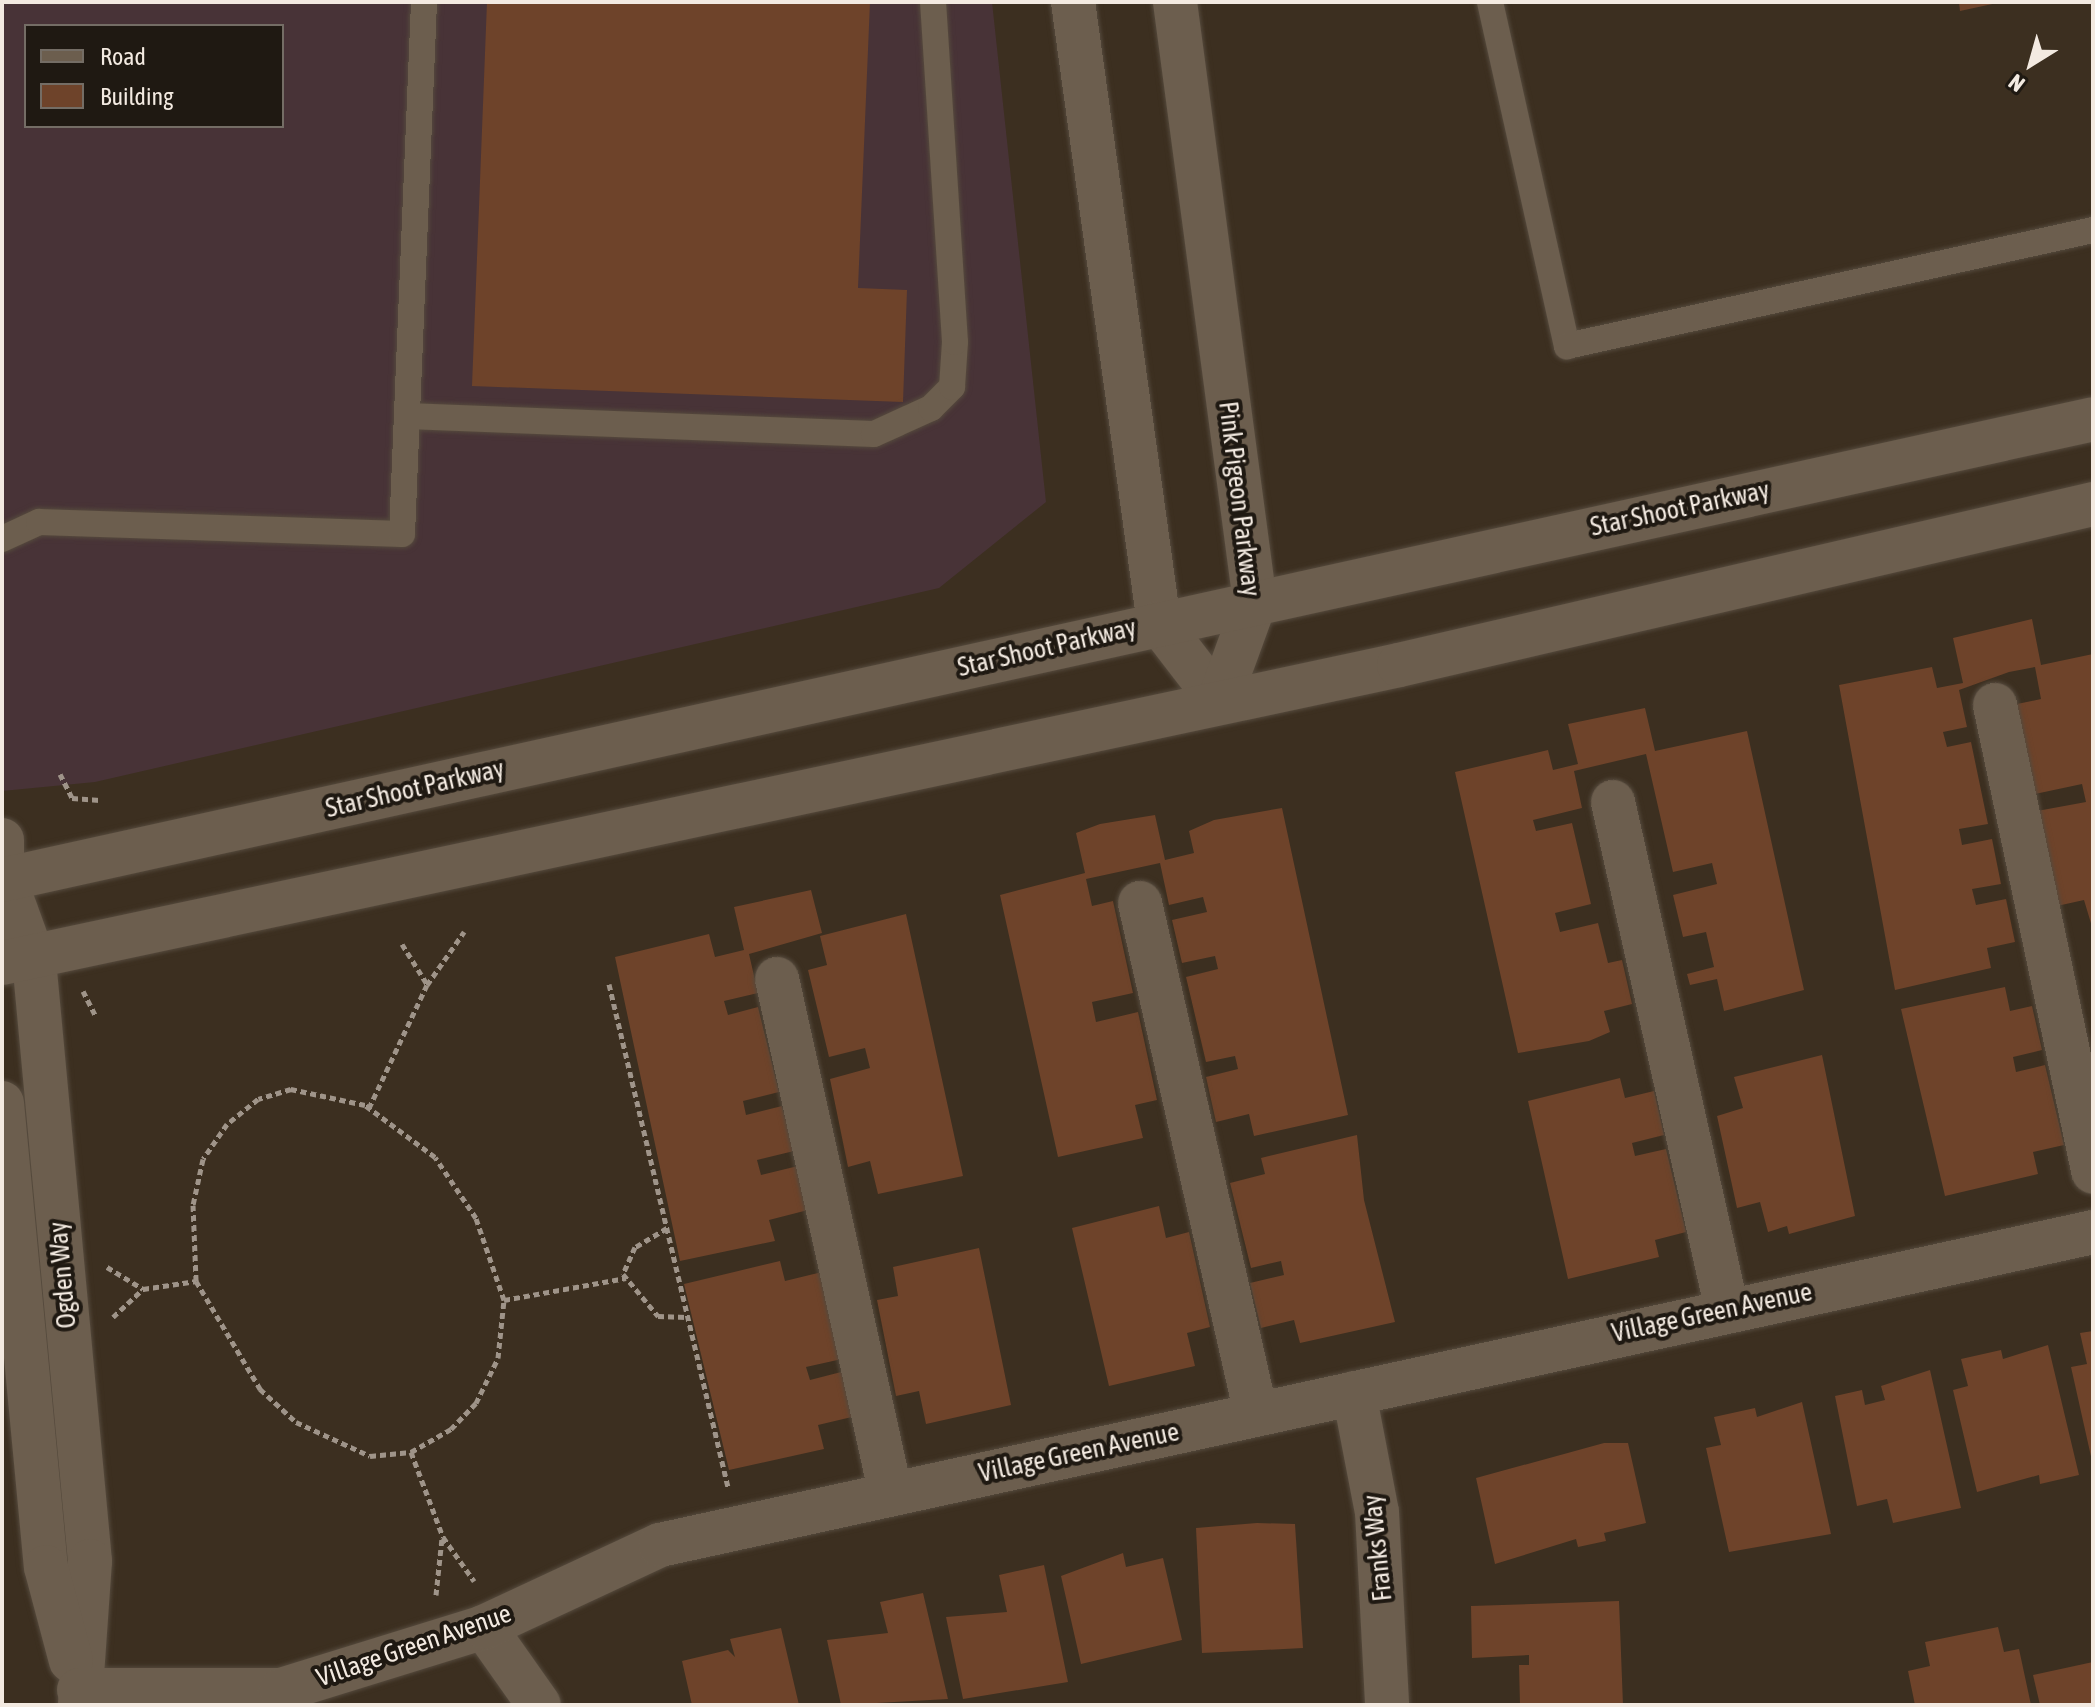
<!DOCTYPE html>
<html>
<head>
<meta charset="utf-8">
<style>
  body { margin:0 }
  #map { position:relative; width:2095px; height:1707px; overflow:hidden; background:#3c2f20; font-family:"Asap Condensed",sans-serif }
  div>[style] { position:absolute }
  .commercial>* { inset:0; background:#483337 }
  .building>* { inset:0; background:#6e432a }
  .path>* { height:5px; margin-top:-2.5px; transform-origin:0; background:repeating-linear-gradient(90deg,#9f9489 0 6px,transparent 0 10px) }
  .roads { filter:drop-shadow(0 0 2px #554a3d) drop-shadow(0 0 2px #554a3d) }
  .service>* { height:26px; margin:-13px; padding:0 13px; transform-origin:13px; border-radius:13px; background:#6c5e4e }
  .minor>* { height:44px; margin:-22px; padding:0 22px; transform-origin:22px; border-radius:22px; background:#6c5e4e }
  .tertiary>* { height:44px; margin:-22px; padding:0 22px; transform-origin:22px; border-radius:22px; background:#6c5e4e }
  span { translate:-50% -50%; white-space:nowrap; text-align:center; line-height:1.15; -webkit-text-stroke:8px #1f1912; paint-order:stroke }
  .street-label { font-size:26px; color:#f3eae1 }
  .frame { position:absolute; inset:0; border:4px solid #f3eae1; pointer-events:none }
  .legend { position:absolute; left:24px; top:24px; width:260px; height:104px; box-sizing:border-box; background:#1f1912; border:2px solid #746d65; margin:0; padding:10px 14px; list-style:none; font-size:24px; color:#f3eae1 }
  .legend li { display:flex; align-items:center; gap:16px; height:40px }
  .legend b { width:40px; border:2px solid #746d65 }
  .north { position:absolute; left:1991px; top:24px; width:80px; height:80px; -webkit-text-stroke:6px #1f1912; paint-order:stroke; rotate:217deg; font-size:22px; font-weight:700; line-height:32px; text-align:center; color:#f3eae1 }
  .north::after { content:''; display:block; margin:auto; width:28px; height:36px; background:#f3eae1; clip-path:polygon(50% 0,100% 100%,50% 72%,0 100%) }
</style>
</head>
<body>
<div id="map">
  <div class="commercial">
    <i style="clip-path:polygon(evenodd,2px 2px,992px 2px,1046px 502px,939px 588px,95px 782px,2px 791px,2px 2px,26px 26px,282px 26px,282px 126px,26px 126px,26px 26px)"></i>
  </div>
  <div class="building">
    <i style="clip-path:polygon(487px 2px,870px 2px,858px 288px,907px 290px,903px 402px,472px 386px)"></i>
    <i style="clip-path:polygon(1959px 2px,1996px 2px,1997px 3px,1960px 11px)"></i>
    <i style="clip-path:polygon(2032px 619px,2041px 665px,2093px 654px,2093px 930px,2084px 900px,2057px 906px,2037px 811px,2086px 802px,2082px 784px,2035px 794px,2017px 704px,2041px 699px,2035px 667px,2009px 672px,1959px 690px,1967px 727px,1943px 732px,1947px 747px,1971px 742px,1988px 824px,1959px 829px,1962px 845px,1992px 839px,2001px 884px,1972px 889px,1976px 905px,2006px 899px,2015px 942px,1987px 948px,1991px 968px,1895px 990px,1839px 685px,1932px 667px,1937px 688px,1963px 683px,1953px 638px)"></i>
    <i style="clip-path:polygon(1645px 708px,1655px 751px,1747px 731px,1804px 990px,1724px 1011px,1717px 979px,1690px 985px,1687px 974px,1714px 967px,1706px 932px,1683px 937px,1673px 895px,1717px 884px,1712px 863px,1673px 872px,1646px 754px,1574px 771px,1582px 808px,1533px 820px,1536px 831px,1572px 823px,1591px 904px,1555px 913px,1560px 932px,1598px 923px,1608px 963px,1622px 960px,1632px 1004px,1604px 1011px,1610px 1032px,1589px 1041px,1518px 1053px,1455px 772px,1548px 750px,1553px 770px,1578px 764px,1568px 724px)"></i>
    <i style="clip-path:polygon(1282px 808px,1348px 1115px,1254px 1136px,1249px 1114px,1216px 1122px,1206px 1077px,1238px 1069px,1235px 1056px,1206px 1062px,1186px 977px,1218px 969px,1215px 956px,1182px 963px,1172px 920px,1207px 912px,1203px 897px,1169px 905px,1160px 863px,1086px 879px,1092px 906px,1113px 901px,1133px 993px,1092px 1002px,1096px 1022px,1138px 1012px,1157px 1100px,1135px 1105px,1143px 1138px,1058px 1157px,1000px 895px,1085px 873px,1076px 833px,1100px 824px,1155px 815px,1165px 860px,1194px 853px,1189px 831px,1214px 820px)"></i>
    <i style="clip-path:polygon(811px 890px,822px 933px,749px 954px,758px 993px,724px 1001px,728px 1015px,758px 1007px,779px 1092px,743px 1101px,746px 1115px,782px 1106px,794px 1151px,757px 1160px,761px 1175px,798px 1166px,808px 1210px,769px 1220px,775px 1241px,680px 1261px,615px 957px,709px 934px,715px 957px,744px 950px,734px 907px)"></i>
    <i style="clip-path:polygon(906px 914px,963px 1176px,878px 1194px,870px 1161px,848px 1167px,830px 1079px,870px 1068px,865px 1048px,829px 1057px,808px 970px,827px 965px,820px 936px)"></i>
    <i style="clip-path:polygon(2005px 987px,2010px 1011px,2032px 1006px,2042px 1050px,2013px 1057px,2016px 1072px,2045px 1065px,2064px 1145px,2033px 1152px,2038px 1174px,1945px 1196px,1901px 1009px)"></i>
    <i style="clip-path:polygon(1822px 1055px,1855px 1216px,1789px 1234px,1787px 1226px,1768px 1232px,1760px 1202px,1737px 1208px,1717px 1116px,1743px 1108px,1734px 1077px)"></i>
    <i style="clip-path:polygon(1620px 1078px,1625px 1098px,1654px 1091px,1664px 1135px,1632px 1143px,1635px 1156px,1666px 1149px,1686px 1232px,1655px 1240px,1659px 1257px,1568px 1279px,1528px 1101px)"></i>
    <i style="clip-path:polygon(1357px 1135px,1364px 1200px,1395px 1322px,1300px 1343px,1294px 1320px,1261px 1328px,1250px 1283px,1284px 1275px,1281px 1261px,1251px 1268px,1230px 1183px,1265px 1174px,1261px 1158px)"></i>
    <i style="clip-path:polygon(1159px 1206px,1166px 1238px,1189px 1232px,1210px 1327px,1187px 1333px,1195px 1366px,1109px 1386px,1072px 1228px)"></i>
    <i style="clip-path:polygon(979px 1248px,1011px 1405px,926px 1424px,919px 1391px,896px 1396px,877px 1300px,898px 1296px,893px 1267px)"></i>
    <i style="clip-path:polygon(780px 1261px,785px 1281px,822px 1272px,842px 1359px,806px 1367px,810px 1380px,845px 1371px,856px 1416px,818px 1425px,824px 1449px,729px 1470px,684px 1284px)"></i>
    <i style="clip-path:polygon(2093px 1331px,2093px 1461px,2092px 1461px,2071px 1367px,2087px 1364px,2080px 1333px)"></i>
    <i style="clip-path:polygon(2048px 1345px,2079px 1475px,2040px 1484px,2039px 1475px,1977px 1492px,1953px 1390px,1968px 1386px,1961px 1359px,2001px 1350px,2003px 1359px)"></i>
    <i style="clip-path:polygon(1930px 1370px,1961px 1508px,1893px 1523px,1887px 1499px,1857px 1506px,1835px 1396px,1862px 1390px,1865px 1405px,1885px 1400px,1881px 1386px)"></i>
    <i style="clip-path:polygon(1802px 1402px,1831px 1534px,1729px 1552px,1706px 1448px,1721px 1445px,1714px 1417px,1755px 1408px,1757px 1417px)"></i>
    <i style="clip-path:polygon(1604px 1443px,1628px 1443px,1646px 1523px,1604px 1533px,1606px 1541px,1578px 1547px,1576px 1539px,1495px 1564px,1476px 1478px)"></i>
    <i style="clip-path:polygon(1257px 1523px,1295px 1524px,1303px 1648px,1202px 1653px,1196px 1528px)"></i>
    <i style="clip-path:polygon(1123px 1553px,1126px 1567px,1163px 1558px,1182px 1640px,1081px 1664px,1061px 1576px)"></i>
    <i style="clip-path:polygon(1044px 1565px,1068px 1682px,963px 1699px,946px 1617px,1007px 1612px,999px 1575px)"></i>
    <i style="clip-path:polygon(923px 1593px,948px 1699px,841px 1705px,827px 1640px,888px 1633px,880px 1602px)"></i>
    <i style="clip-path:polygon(1619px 1601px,1623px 1705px,1520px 1705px,1519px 1665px,1529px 1665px,1529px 1655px,1472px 1658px,1471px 1606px)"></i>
    <i style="clip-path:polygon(1998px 1627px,2004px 1652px,2019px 1649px,2031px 1705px,1915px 1705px,1908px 1671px,1930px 1666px,1925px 1642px)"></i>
    <i style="clip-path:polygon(781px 1628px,799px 1705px,692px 1705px,682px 1661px,728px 1650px,735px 1657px,730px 1639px)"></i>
    <i style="clip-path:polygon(2093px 1662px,2093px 1705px,2040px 1705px,2033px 1675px)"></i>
  </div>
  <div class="path">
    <i style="left:60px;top:774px;width:27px;rotate:63deg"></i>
    <i style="left:72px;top:798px;width:28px;rotate:4deg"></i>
    <i style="left:402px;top:944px;width:47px;rotate:58deg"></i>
    <i style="left:609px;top:984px;width:517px;rotate:76.69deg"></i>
    <i style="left:83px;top:991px;width:27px;rotate:63deg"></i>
    <i style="left:369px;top:1108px;width:136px;rotate:-64.8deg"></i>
    <i style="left:427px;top:985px;width:65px;rotate:-55.1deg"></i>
    <i style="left:667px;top:1228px;width:37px;rotate:149deg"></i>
    <i style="left:635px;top:1247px;width:30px;rotate:114deg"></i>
    <i style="left:623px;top:1274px;width:55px;rotate:50.2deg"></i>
    <i style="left:658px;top:1316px;width:29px;rotate:2deg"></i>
    <i style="left:107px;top:1267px;width:42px;rotate:31.4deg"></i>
    <i style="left:504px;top:1300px;width:124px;rotate:-10.2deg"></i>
    <i style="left:113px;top:1317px;width:41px;rotate:-43deg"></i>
    <i style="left:143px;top:1289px;width:54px;rotate:-8.6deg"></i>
    <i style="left:411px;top:1452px;width:46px;rotate:-29.9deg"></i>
    <i style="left:451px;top:1429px;width:36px;rotate:-46deg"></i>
    <i style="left:476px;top:1403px;width:50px;rotate:-63.9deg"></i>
    <i style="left:498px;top:1358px;width:58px;rotate:-84.1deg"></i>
    <i style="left:504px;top:1300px;width:87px;rotate:-108.9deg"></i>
    <i style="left:476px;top:1218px;width:73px;rotate:-123.9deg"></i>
    <i style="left:435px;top:1157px;width:87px;rotate:-143.4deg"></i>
    <i style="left:365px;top:1105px;width:76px;rotate:-167.8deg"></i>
    <i style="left:291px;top:1089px;width:34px;rotate:163deg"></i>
    <i style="left:258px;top:1099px;width:40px;rotate:141deg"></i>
    <i style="left:227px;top:1124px;width:42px;rotate:124.4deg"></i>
    <i style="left:203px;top:1159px;width:47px;rotate:102.3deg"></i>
    <i style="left:193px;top:1205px;width:76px;rotate:87.7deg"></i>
    <i style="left:196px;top:1281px;width:126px;rotate:59.3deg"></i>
    <i style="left:260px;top:1389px;width:49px;rotate:42.5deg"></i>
    <i style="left:296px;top:1422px;width:81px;rotate:24.7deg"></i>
    <i style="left:370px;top:1456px;width:41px;rotate:-5.6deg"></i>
    <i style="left:411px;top:1452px;width:91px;rotate:69.4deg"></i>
    <i style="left:443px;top:1537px;width:54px;rotate:54.8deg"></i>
    <i style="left:436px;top:1595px;width:57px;rotate:-84deg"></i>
  </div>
  <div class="roads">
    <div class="service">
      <i style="left:1490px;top:2px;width:353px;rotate:77.4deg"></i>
      <i style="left:1567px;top:346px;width:539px;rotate:-12.44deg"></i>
      <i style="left:407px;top:416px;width:467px;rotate:2.2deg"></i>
      <i style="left:874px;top:434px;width:63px;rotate:-24.5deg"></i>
      <i style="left:931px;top:408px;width:30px;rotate:-45deg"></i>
      <i style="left:952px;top:387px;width:45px;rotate:-86.2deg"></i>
      <i style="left:955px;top:342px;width:341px;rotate:-93.7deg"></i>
      <i style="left:2px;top:539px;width:41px;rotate:-24.7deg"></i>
      <i style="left:39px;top:522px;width:363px;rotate:1.9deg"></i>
      <i style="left:402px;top:534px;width:532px;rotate:-87.63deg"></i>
    </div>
    <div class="minor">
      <i style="left:1073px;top:2px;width:627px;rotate:82.12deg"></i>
      <i style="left:1159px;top:623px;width:98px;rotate:52.4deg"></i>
      <i style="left:1175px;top:2px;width:605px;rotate:82.41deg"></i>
      <i style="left:1255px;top:602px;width:105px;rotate:110deg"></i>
      <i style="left:1995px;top:705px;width:477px;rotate:78.1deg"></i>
      <i style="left:1613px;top:802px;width:521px;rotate:77.35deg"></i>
      <i style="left:2px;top:840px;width:53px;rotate:90deg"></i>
      <i style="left:5px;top:880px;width:85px;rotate:70.1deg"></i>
      <i style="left:34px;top:960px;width:604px;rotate:84.68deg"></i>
      <i style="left:90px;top:1561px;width:144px;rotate:94deg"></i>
      <i style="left:1140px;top:903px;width:524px;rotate:77.21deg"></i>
      <i style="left:777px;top:979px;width:528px;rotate:77.54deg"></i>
      <i style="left:2px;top:1103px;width:466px;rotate:84.6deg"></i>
      <i style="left:46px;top:1567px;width:97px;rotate:75.1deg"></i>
      <i style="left:1354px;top:1393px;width:121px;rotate:79.1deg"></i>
      <i style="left:1377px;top:1512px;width:193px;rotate:87deg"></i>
      <i style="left:484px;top:1627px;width:95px;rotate:54.8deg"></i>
      <i style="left:79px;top:1690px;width:202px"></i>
      <i style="left:281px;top:1690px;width:213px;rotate:-17.2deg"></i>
      <i style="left:484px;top:1627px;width:194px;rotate:-25deg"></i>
      <i style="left:660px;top:1545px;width:1467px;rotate:-12.32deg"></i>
    </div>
    <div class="tertiary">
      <i style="left:2px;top:880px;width:2141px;rotate:-12.43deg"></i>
      <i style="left:2px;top:963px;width:1428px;rotate:-12.04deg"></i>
      <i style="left:1399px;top:665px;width:712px;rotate:-13.06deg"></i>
    </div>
  </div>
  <div class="street-label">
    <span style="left:1239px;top:499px;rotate:83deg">Pink Pigeon Parkway</span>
    <span style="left:1680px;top:509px;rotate:-12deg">Star Shoot Parkway</span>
    <span style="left:1047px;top:648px;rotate:-13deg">Star Shoot Parkway</span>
    <span style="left:415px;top:789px;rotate:-13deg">Star Shoot Parkway</span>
    <span style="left:63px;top:1275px;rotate:-95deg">Ogden Way</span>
    <span style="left:1712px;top:1313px;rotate:-12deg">Village Green Avenue</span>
    <span style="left:1079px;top:1453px;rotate:-12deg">Village Green Avenue</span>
    <span style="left:1378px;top:1548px;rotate:-96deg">Franks Way</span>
    <span style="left:414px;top:1646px;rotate:-19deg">Village Green Avenue</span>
  </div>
  <div class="frame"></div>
  <ul class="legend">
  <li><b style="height:10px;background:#6c5e4e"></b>Road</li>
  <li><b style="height:22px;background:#6e432a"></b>Building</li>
  </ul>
  <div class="north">N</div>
</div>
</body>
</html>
